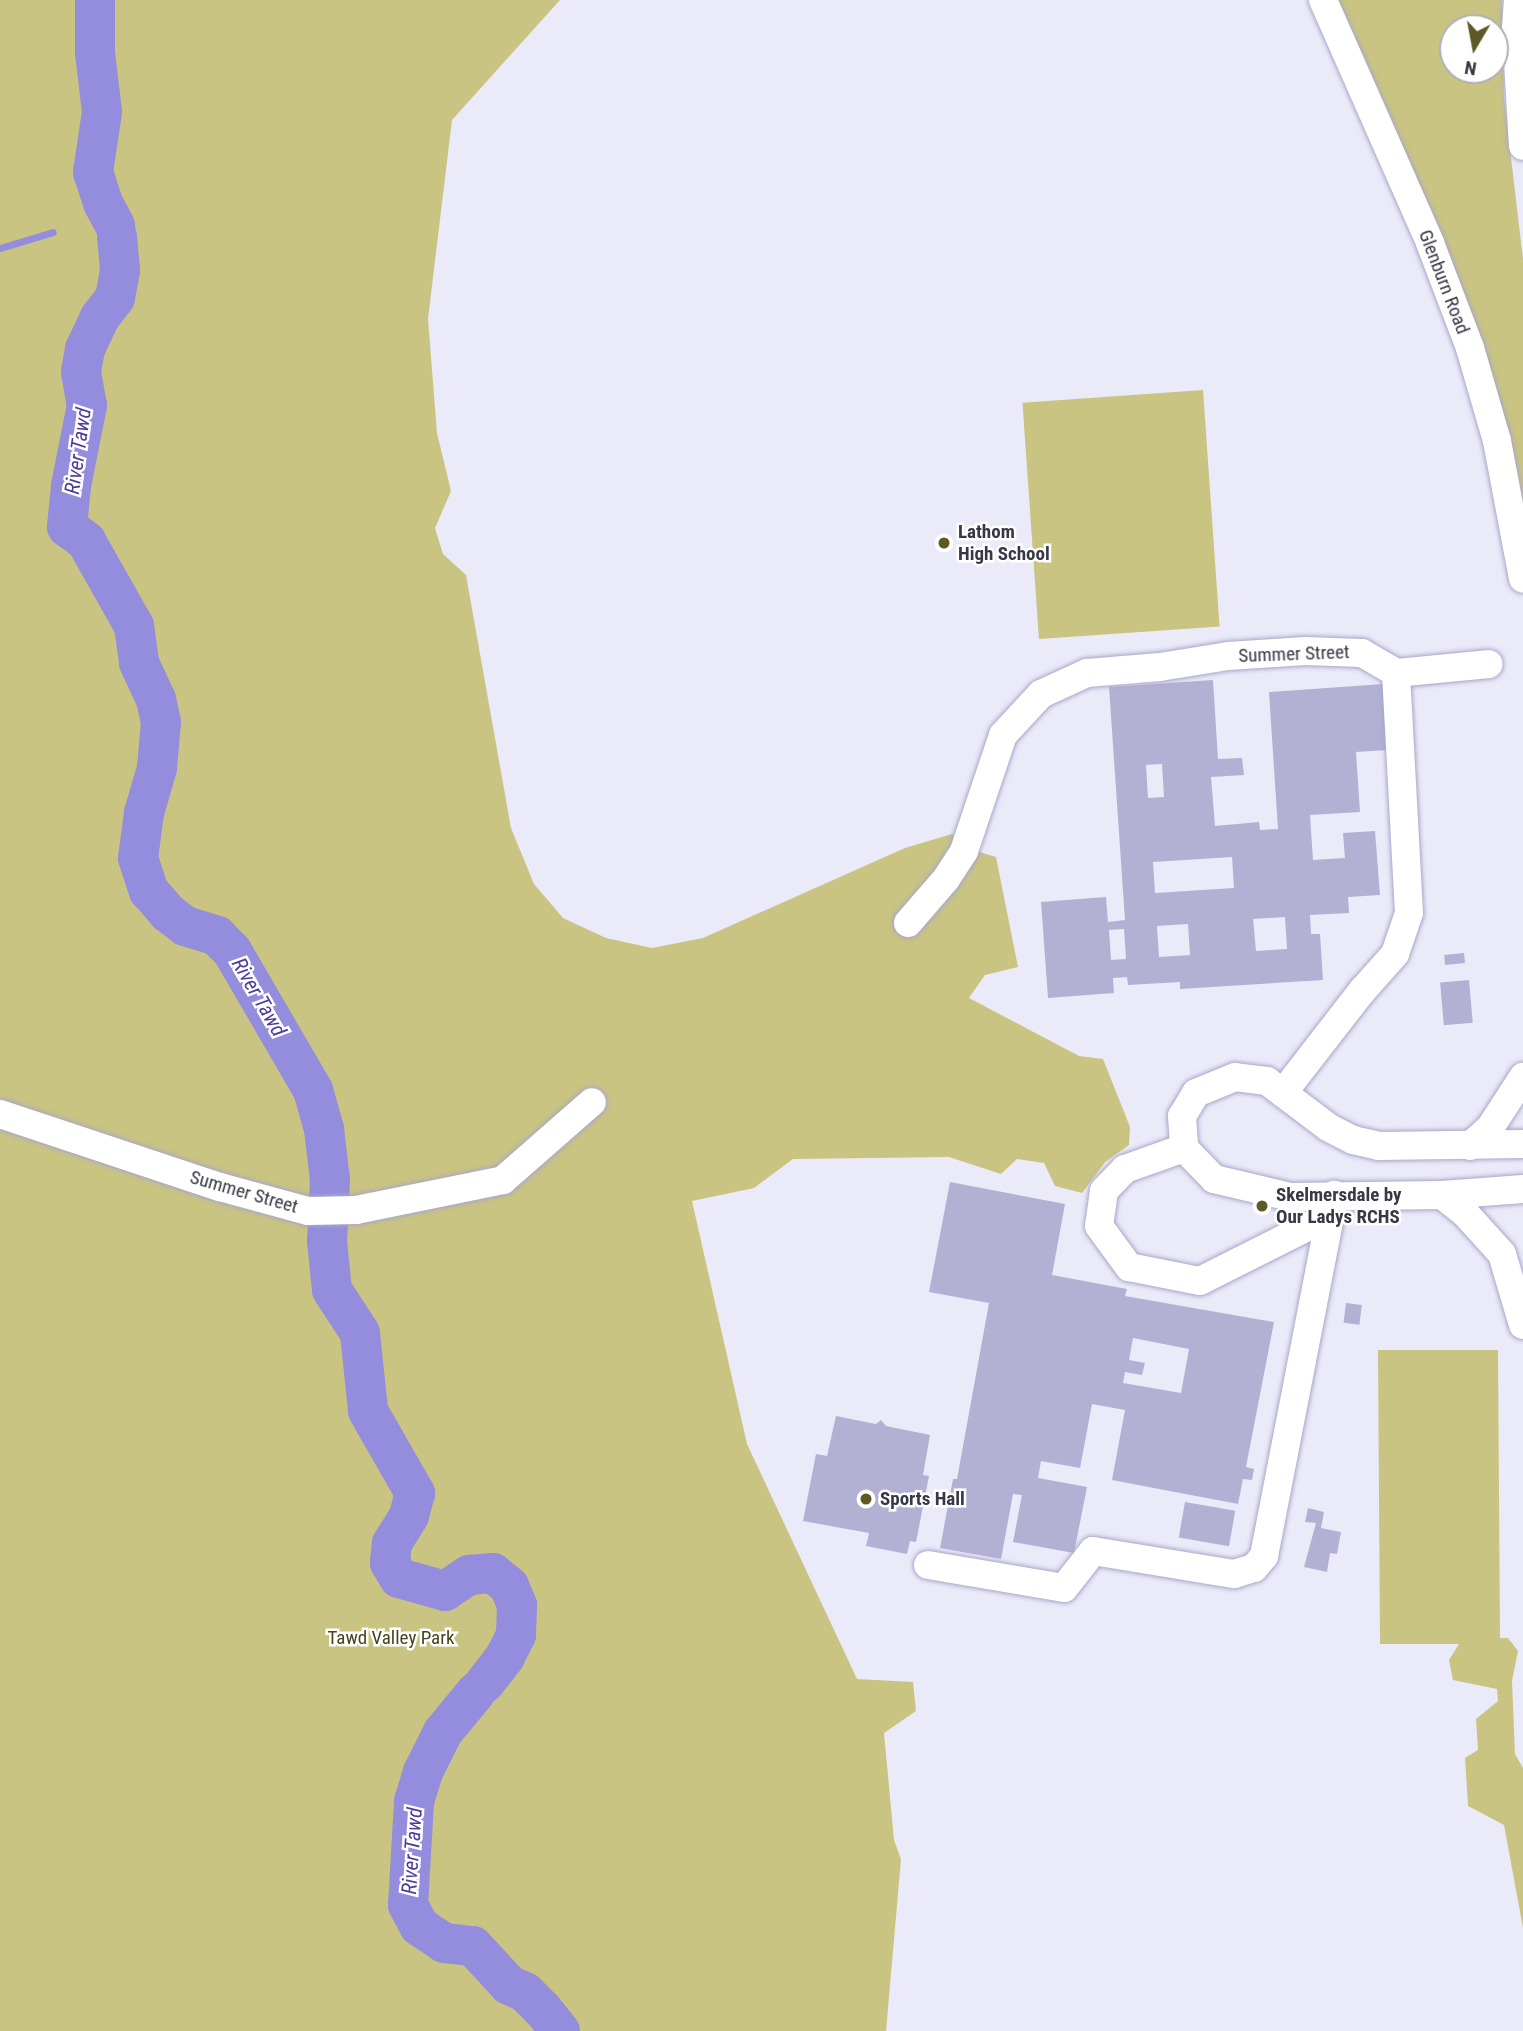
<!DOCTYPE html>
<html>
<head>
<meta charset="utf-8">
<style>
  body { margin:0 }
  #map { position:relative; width:1523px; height:2031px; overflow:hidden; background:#ebeaf9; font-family:"Roboto Condensed",sans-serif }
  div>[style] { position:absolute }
  .green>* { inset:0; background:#c9c482; transform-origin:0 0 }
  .stream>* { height:7px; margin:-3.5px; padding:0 3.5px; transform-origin:3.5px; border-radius:3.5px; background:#948cdd }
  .river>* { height:40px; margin:-20px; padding:0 20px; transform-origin:20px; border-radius:20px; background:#948cdd }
  .building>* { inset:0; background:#b2b1d4; transform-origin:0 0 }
  .roads { filter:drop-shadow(0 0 2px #a8a7c9) drop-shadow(0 0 2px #a8a7c9) }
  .minor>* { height:28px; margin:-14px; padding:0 14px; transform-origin:14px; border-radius:14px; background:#fff }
  .dots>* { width:19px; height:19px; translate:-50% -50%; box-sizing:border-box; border:4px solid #fff; border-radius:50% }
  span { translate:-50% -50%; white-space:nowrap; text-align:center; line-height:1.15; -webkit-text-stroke:5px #fff; paint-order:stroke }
  .street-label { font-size:19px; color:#383745 }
  .poi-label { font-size:19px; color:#383745; font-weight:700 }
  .left { translate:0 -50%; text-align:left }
  .park-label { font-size:19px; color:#47441b }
  .water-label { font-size:21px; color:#4e3c9b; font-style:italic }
  .north { position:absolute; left:1439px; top:14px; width:70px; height:70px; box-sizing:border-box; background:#fff; border:2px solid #afafb5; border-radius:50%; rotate:190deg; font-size:19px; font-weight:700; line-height:28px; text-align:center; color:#383745 }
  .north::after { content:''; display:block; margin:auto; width:24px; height:32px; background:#5e5a26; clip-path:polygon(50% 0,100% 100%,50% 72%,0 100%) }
</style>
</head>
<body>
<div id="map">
  <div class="green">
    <i style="clip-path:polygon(0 0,560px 0,452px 120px,428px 319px,437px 433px,451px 491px,435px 528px,443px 554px,466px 575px,511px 828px,534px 884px,563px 918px,606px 938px,652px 948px,703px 938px,905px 848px,952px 834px,969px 849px,996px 857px,1018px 967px,985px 975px,969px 998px,1079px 1056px,1103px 1059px,1130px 1127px,1129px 1145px,1105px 1162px,1082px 1193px,1055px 1186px,1044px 1163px,1017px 1159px,1001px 1174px,949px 1157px,793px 1159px,754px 1188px,692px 1201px,747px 1444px,857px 1679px,913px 1682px,916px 1711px,884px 1733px,894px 1840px,901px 1859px,886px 2031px,0 2031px)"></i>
    <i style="clip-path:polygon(evenodd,1334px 0,1502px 0,1504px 98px,1523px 259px,1523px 506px,1334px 0,1453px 28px,1495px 28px,1495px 70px,1453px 70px,1453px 28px)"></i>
    <i style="left:1203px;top:390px;width:237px;height:181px;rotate:86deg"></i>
    <i style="clip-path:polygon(1378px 1350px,1498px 1350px,1500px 1638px,1508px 1638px,1518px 1651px,1512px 1681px,1515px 1754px,1523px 1768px,1523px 1928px,1504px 1825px,1468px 1806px,1465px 1758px,1478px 1750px,1476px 1719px,1498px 1701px,1497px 1689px,1453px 1680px,1449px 1660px,1459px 1644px,1380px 1644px)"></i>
  </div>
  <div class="stream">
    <i style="left:0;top:248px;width:55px;rotate:-16.8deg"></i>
  </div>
  <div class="river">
    <i style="left:95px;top:0;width:53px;rotate:90deg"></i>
    <i style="left:95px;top:53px;width:59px;rotate:83.2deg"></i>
    <i style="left:102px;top:112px;width:61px;rotate:98.5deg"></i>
    <i style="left:93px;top:172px;width:33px;rotate:72deg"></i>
    <i style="left:103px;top:203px;width:26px;rotate:62deg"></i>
    <i style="left:117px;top:236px;width:34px;rotate:85deg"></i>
    <i style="left:120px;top:270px;width:28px;rotate:100deg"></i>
    <i style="left:115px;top:298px;width:24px;rotate:128deg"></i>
    <i style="left:100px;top:317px;width:35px;rotate:115deg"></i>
    <i style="left:85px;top:349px;width:23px;rotate:100deg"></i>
    <i style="left:81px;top:372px;width:34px;rotate:80deg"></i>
    <i style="left:87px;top:405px;width:83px;rotate:101.2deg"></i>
    <i style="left:71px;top:486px;width:41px;rotate:95.6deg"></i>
    <i style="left:67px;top:527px;width:24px;rotate:36deg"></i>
    <i style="left:86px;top:541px;width:98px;rotate:60.5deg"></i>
    <i style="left:134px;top:626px;width:37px;rotate:82deg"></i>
    <i style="left:139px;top:663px;width:40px;rotate:65deg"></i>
    <i style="left:156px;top:699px;width:24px;rotate:78deg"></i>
    <i style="left:161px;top:722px;width:46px;rotate:95deg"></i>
    <i style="left:157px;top:768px;width:47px;rotate:106.1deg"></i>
    <i style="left:144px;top:813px;width:45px;rotate:97.6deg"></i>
    <i style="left:138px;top:858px;width:35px;rotate:72deg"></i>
    <i style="left:149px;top:891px;width:29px;rotate:49deg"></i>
    <i style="left:168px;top:913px;width:21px;rotate:37deg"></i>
    <i style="left:185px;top:926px;width:34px;rotate:17deg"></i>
    <i style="left:217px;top:936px;width:21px;rotate:45deg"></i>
    <i style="left:232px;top:951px;width:161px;rotate:59.8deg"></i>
    <i style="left:313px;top:1090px;width:41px;rotate:74.2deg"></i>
    <i style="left:324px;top:1129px;width:51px;rotate:83.3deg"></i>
    <i style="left:330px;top:1180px;width:61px;rotate:92.8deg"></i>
    <i style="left:327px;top:1241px;width:49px;rotate:84.2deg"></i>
    <i style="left:332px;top:1290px;width:51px;rotate:56.9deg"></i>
    <i style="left:360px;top:1333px;width:78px;rotate:84.1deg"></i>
    <i style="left:368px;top:1411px;width:95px;rotate:60.2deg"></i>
    <i style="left:415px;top:1493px;width:24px;rotate:105deg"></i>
    <i style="left:409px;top:1516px;width:32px;rotate:122deg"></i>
    <i style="left:392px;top:1543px;width:20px;rotate:96deg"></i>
    <i style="left:390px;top:1563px;width:17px;rotate:59deg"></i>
    <i style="left:399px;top:1578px;width:48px;rotate:15.8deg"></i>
    <i style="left:445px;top:1591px;width:29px;rotate:-34deg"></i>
    <i style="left:469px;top:1575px;width:24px;rotate:-5deg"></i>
    <i style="left:493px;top:1573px;width:21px;rotate:39deg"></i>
    <i style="left:509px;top:1586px;width:21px;rotate:67deg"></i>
    <i style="left:517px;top:1605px;width:30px;rotate:92deg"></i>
    <i style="left:516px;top:1635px;width:25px;rotate:117deg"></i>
    <i style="left:505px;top:1657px;width:33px;rotate:128deg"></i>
    <i style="left:476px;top:1692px;width:52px;rotate:129.5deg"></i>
    <i style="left:443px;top:1732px;width:45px;rotate:116.6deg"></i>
    <i style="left:423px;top:1772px;width:31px;rotate:107deg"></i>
    <i style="left:414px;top:1802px;width:103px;rotate:93.3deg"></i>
    <i style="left:408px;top:1905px;width:24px;rotate:62deg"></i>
    <i style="left:419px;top:1926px;width:30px;rotate:34deg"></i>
    <i style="left:444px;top:1943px;width:29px;rotate:6deg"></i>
    <i style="left:473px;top:1946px;width:53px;rotate:47.3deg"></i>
    <i style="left:509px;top:1985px;width:17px;rotate:24deg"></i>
    <i style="left:525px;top:1992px;width:25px;rotate:45deg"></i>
    <i style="left:543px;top:2010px;width:27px;rotate:51deg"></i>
  </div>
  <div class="building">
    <i style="clip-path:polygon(evenodd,1213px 680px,1218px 759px,1242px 758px,1244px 775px,1211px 777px,1215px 826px,1259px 822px,1260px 830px,1278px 829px,1269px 692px,1383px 684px,1388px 750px,1356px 752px,1360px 812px,1310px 815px,1313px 860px,1345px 858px,1343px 833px,1375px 831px,1380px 895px,1348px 897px,1349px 913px,1310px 915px,1311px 934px,1320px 934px,1323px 980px,1180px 989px,1180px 982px,1128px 985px,1127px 977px,1113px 978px,1114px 993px,1048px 998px,1041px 902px,1106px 897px,1108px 922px,1125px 920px,1109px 687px,1213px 680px,1162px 764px,1164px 797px,1148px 798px,1146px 765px,1162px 764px,1213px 680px,1232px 857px,1234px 888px,1155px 893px,1153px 862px,1232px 857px,1213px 680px,1285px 917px,1287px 949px,1256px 951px,1253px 919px,1285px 917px,1213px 680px,1188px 924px,1190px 955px,1159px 957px,1157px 926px,1188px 924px,1213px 680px,1124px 929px,1126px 959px,1111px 960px,1109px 930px,1124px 929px)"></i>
    <i style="left:1464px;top:953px;width:10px;height:20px;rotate:84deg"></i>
    <i style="left:1469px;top:980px;width:43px;height:29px;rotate:85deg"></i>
    <i style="clip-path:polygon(evenodd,950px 1182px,1065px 1204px,1052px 1275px,1127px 1289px,1125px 1296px,1274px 1322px,1246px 1467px,1254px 1469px,1252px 1480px,1243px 1479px,1238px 1504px,1112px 1480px,1125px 1410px,1092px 1404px,1080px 1468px,1041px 1461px,1038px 1478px,1087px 1487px,1074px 1553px,1013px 1542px,1022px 1495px,1013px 1494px,1001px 1559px,940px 1548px,953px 1479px,957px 1479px,989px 1303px,929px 1292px,950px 1182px,1133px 1338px,1189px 1349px,1181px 1393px,1123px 1383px,1125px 1372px,1142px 1375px,1145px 1363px,1129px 1360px,1133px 1338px)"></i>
    <i style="left:1346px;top:1303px;width:16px;height:20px;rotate:7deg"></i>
    <i style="clip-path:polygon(836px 1416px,876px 1424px,881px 1420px,886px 1426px,930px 1435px,923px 1475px,929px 1476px,916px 1542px,910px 1541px,907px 1554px,866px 1546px,869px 1533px,803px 1521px,816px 1454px,827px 1456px)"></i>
    <i style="left:1185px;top:1502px;width:51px;height:36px;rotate:10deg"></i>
    <i style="clip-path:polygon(1308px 1508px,1324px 1512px,1321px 1528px,1341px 1532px,1337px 1554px,1330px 1553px,1327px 1572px,1304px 1567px,1316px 1523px,1305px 1522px)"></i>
  </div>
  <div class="roads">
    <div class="minor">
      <i style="left:1323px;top:0;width:266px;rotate:66.2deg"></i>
      <i style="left:1430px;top:243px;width:112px;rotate:69.1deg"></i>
      <i style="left:1470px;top:348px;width:97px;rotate:73.8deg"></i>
      <i style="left:1497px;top:441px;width:140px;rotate:79.3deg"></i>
      <i style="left:1518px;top:0;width:28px;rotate:94deg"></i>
      <i style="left:1516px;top:28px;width:118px;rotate:86.6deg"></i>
      <i style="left:1396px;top:673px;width:93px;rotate:-5.5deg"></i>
      <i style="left:908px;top:923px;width:58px;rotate:-49.2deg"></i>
      <i style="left:946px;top:879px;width:33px;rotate:-57deg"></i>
      <i style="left:964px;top:851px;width:122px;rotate:-71.4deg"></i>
      <i style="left:1003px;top:735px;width:56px;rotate:-47.2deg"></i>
      <i style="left:1041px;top:694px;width:51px;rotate:-24.5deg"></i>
      <i style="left:1087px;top:673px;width:73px;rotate:-4.7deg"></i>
      <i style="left:1160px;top:667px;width:69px;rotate:-9.2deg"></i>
      <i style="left:1228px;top:656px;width:77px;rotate:-3.7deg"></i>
      <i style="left:1305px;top:651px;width:57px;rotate:2deg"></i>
      <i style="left:1362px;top:653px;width:39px;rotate:30deg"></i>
      <i style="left:1396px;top:673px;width:240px;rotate:86.9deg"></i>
      <i style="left:1409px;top:913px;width:43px;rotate:108.9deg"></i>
      <i style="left:1395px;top:954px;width:50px;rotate:131.7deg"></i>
      <i style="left:1362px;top:991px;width:129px;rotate:127.8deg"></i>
      <i style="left:0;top:1114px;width:232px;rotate:18.4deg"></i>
      <i style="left:220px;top:1187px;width:91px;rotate:15.3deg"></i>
      <i style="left:308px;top:1211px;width:48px;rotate:-1.2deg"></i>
      <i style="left:356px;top:1210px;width:150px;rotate:-11.5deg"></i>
      <i style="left:503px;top:1180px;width:118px;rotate:-41.2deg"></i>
      <i style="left:1523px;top:1144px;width:144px;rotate:179.2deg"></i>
      <i style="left:1379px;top:1146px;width:27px;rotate:-167deg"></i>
      <i style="left:1353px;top:1140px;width:28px;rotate:-153deg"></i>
      <i style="left:1328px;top:1127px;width:76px;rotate:-143deg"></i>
      <i style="left:1267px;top:1081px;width:32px;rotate:-173deg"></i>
      <i style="left:1235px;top:1077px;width:42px;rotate:157.7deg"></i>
      <i style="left:1196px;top:1093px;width:27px;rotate:121deg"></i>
      <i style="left:1182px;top:1116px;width:32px;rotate:86deg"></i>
      <i style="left:1184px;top:1148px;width:43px;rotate:45.9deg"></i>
      <i style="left:1214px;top:1179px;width:79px;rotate:13.2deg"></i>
      <i style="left:1291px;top:1197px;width:151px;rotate:-0.8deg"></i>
      <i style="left:1442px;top:1195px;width:81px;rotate:-4.2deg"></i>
      <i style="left:1470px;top:1146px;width:27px;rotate:-42deg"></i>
      <i style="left:1490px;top:1128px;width:61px;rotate:-57.1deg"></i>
      <i style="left:1184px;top:1148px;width:63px;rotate:160.4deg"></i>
      <i style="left:1125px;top:1169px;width:30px;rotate:134deg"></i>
      <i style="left:1104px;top:1191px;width:35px;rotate:98deg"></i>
      <i style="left:1099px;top:1226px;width:51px;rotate:53.8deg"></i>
      <i style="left:1129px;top:1267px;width:72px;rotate:11.2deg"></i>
      <i style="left:1200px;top:1281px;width:144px;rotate:-26.7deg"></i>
      <i style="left:1442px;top:1195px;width:29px;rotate:38deg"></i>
      <i style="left:1465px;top:1213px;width:55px;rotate:47.9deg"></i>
      <i style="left:1502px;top:1254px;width:74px;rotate:73.5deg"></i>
      <i style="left:928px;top:1565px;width:138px;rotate:9.6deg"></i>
      <i style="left:1064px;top:1588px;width:47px;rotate:-51.9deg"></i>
      <i style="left:1093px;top:1551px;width:143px;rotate:9.3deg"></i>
      <i style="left:1234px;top:1574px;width:21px;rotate:-17deg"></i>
      <i style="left:1254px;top:1568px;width:16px;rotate:-50deg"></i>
      <i style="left:1264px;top:1556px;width:368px;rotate:-79deg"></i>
    </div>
  </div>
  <div class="dots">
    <i style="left:944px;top:543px;background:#5e5a26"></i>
    <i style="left:1262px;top:1206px;background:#5e5a26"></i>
    <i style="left:866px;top:1499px;background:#5e5a26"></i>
  </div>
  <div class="street-label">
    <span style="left:1444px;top:282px;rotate:69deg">Glenburn Road</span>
    <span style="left:1294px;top:654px;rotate:-2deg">Summer Street</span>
    <span style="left:244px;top:1192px;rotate:16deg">Summer Street</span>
  </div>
  <div class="poi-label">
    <span class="left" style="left:958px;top:543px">Lathom<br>High School</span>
    <span class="left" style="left:1276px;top:1206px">Skelmersdale by<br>Our Ladys RCHS</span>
    <span class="left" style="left:880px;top:1499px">Sports Hall</span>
  </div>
  <div class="park-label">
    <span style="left:391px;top:1638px">Tawd Valley Park</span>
  </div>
  <div class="water-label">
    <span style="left:78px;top:451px;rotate:-82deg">River Tawd</span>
    <span style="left:259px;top:997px;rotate:60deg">River Tawd</span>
    <span style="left:412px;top:1851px;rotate:-86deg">River Tawd</span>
  </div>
  <div class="north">N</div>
</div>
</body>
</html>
